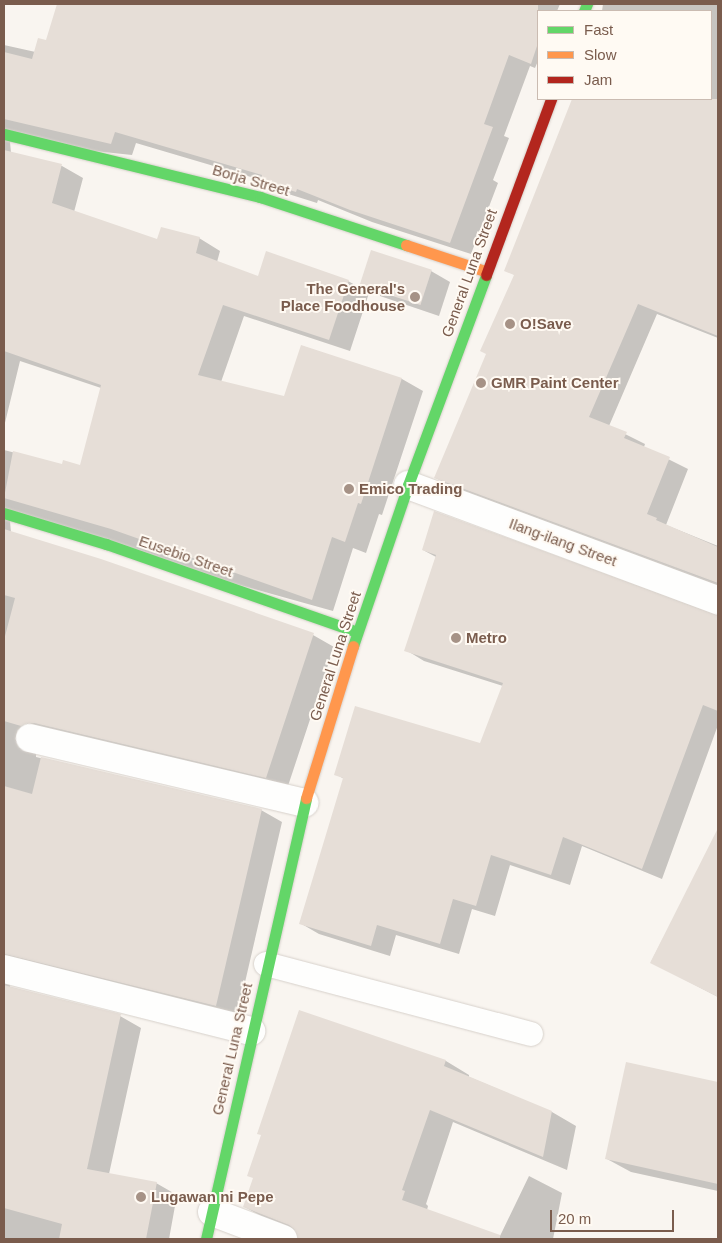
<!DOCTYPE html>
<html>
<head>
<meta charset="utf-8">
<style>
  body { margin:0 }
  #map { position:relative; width:722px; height:1243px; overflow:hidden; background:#f9f5f0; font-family:Arial,sans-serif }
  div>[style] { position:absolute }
  .shadow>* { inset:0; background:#0003 }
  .building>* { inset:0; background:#e6ded7; transform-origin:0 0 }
  .roads { filter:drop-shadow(0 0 1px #d7d1cb) drop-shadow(0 0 1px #d7d1cb) }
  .lane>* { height:24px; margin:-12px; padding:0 12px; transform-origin:12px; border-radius:12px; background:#fefefd }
  .street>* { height:28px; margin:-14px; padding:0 14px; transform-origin:14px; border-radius:14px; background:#fefefd }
  .fast>* { height:11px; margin:-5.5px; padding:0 5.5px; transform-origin:5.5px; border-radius:5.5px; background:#63d668 }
  .slow>* { height:11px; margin:-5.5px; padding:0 5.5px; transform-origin:5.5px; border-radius:5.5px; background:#ff974d }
  .jam>* { height:11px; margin:-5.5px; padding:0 5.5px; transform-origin:5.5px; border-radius:5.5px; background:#b3261e }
  .dots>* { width:14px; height:14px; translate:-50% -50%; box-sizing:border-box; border:2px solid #fffaf3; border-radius:50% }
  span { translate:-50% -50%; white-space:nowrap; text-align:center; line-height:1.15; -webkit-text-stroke:4px #fffaf3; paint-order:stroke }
  .street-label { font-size:15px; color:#7a5c4d }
  .poi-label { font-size:15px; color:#7a5c4d; font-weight:700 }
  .right { translate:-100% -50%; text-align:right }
  .left { translate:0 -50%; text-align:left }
  .frame { position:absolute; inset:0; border:5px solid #7a5c4d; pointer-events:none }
  .legend { position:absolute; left:537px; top:10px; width:175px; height:90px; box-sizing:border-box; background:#fffaf3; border:1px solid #cabbb1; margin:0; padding:6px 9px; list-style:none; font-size:15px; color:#7a5c4d }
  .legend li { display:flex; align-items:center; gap:10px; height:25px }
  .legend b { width:25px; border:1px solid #cabbb1 }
  .scale { position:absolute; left:550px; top:1210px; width:124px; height:22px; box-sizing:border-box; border:2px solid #7a5c4d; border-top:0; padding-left:6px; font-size:15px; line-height:18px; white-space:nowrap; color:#7a5c4d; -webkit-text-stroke:4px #fffaf3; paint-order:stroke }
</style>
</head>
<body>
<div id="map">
  <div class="shadow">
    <i style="clip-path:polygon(73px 4px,560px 4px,557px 11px,538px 11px,538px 61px,535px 68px,530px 66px,504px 136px,509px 138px,493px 180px,498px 183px,471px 254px,372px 222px,318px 200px,317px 203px,282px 192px,261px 180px,136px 143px,132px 155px,10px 142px,11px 153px,62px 166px,83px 178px,74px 212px,158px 241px,199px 238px,220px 251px,217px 262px,259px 278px,348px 281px,369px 293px,350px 351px,244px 316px,221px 382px,285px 398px,302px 346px,402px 379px,423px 391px,382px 515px,379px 514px,366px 553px,353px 548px,333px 611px,10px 521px,11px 533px,313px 635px,334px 647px,287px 789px,36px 746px,36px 757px,261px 810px,282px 822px,237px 1017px,9px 978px,10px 987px,120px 1016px,141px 1028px,109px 1174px,156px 1183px,177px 1195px,169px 1239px,4px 1239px,4px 450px,63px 465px,81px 467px,101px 388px,20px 361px,4px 427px,4px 45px,211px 91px,223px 43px)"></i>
    <i style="clip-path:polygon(603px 4px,718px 4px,718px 338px,657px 314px,609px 426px,645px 444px,644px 447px,688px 469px,666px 525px,718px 546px,718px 586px,455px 488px,436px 478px,487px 354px,515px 275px,506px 270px,573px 99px,711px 99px,711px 11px,602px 11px)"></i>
    <i style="clip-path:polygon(431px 271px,450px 282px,439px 316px,380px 296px,361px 285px)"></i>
    <i style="clip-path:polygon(423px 550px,718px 616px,718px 725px,662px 879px,582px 846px,570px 885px,510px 865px,495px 916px,472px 909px,459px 954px,396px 935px,390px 956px,319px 934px,300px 923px,344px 779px,336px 774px,481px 744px,503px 686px,424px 661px,406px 650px,436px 557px)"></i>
    <i style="clip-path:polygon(718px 831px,718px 997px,651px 962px)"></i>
    <i style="clip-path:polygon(299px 1012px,446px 1061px,469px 1075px,469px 1077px,552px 1112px,576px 1126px,567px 1170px,453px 1122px,426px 1204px,428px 1206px,427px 1210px,500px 1236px,529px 1176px,562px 1193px,553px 1239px,299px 1239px,298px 1231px,268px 1220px,245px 1207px,254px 1178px,262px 1135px)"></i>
    <i style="clip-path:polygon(627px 1063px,718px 1083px,718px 1191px,631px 1172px,607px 1159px)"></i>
  </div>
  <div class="building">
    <i style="clip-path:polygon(57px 4px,538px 4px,538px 43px,531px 64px,509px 55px,484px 124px,493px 127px,450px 243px,350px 210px,297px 189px,296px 192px,260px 181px,262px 175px,115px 132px,111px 144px,4px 119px,4px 52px,32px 59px,38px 38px,46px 40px)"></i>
    <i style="clip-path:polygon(572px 99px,718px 99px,718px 336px,638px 304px,589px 417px,627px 432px,624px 438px,670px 457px,647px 514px,657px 518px,656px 520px,718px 547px,718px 583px,434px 478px,486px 354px,480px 351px,514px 275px,504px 271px)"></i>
    <i style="clip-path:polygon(4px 150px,62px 164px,52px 203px,157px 239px,161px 227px,200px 237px,196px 253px,258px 276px,266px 251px,349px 280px,329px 340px,223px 305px,198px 375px,284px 396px,301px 345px,402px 378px,361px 504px,358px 503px,345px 542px,332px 537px,312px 600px,111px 529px,4px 498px,13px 451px,62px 464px,63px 460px,80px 465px,101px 385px,4px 351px)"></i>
    <i style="left:371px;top:250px;width:64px;height:37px;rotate:18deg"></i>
    <i style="clip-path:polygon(434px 511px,718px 615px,718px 711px,703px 705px,642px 869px,563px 837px,551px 875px,491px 855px,476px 906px,453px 899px,440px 944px,377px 925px,371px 946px,299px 924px,343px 778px,334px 775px,355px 706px,480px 743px,503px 683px,404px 651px,436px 555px,422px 550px)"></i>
    <i style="clip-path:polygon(4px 529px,101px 559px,314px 633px,266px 778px,34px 723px,21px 726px,4px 721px,4px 640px,15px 598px,4px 595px)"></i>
    <i style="clip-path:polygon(41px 757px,262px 809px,216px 1006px,4px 954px,4px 786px,32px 794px)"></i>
    <i style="clip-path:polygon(718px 828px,718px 997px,650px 963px)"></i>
    <i style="clip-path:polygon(4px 985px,121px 1014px,87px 1169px,157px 1182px,146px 1239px,59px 1239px,62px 1224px,4px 1208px)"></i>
    <i style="clip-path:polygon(299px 1010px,446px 1060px,444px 1066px,552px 1111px,543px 1157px,430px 1110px,402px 1190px,405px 1191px,402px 1200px,500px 1235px,500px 1239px,298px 1239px,295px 1230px,289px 1225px,243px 1207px,253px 1178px,247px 1176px,261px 1135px,257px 1134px)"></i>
    <i style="clip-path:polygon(626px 1062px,718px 1082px,718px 1184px,605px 1159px)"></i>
  </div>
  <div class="roads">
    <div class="lane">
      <i style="left:266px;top:964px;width:274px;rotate:14.8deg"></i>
    </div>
    <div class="street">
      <i style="left:408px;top:485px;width:331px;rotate:20.4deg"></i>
      <i style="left:30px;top:738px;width:282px;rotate:13.3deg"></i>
      <i style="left:4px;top:969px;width:255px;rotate:14.1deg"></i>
      <i style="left:212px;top:1212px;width:76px;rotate:20.8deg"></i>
    </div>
    <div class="fast">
      <i style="left:584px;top:11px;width:8px;rotate:-67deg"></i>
      <i style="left:4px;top:134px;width:264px;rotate:13.8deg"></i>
      <i style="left:260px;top:197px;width:154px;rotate:18.2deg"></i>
      <i style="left:4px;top:513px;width:107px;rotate:16.9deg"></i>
      <i style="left:106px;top:544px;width:266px;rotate:19.3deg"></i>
      <i style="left:353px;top:646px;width:170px;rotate:-71.1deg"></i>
      <i style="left:408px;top:485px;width:224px;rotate:-69.6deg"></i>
      <i style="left:206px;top:1239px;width:452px;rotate:-77.2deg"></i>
    </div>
    <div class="slow">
      <i style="left:406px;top:245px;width:83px;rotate:18.2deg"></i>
      <i style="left:306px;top:798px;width:159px;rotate:-72.8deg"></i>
    </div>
    <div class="jam">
      <i style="left:486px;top:275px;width:188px;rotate:-69.7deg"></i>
    </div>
  </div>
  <div class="dots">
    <i style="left:415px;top:297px;background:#a69286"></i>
    <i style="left:510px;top:324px;background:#a69286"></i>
    <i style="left:481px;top:383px;background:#a69286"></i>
    <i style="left:349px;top:489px;background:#a69286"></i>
    <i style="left:456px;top:638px;background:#a69286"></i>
    <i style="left:141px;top:1197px;background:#a69286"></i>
  </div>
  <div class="street-label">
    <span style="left:251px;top:180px;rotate:16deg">Borja Street</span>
    <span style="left:469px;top:273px;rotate:-70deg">General Luna Street</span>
    <span style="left:563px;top:542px;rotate:20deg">Ilang-ilang Street</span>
    <span style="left:186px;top:556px;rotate:19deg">Eusebio Street</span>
    <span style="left:335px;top:656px;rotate:-72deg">General Luna Street</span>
    <span style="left:232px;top:1049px;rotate:-77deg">General Luna Street</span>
  </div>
  <div class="poi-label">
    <span class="right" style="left:405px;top:297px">The General's<br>Place Foodhouse</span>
    <span class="left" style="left:520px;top:324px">O!Save</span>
    <span class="left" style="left:491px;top:383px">GMR Paint Center</span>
    <span class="left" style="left:359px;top:489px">Emico Trading</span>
    <span class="left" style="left:466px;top:638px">Metro</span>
    <span class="left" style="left:151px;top:1197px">Lugawan ni Pepe</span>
  </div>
  <div class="frame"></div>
  <ul class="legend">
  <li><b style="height:6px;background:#63d668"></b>Fast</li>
  <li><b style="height:6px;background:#ff974d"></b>Slow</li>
  <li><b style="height:6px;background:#b3261e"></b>Jam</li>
  </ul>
  <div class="scale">20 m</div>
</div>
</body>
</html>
